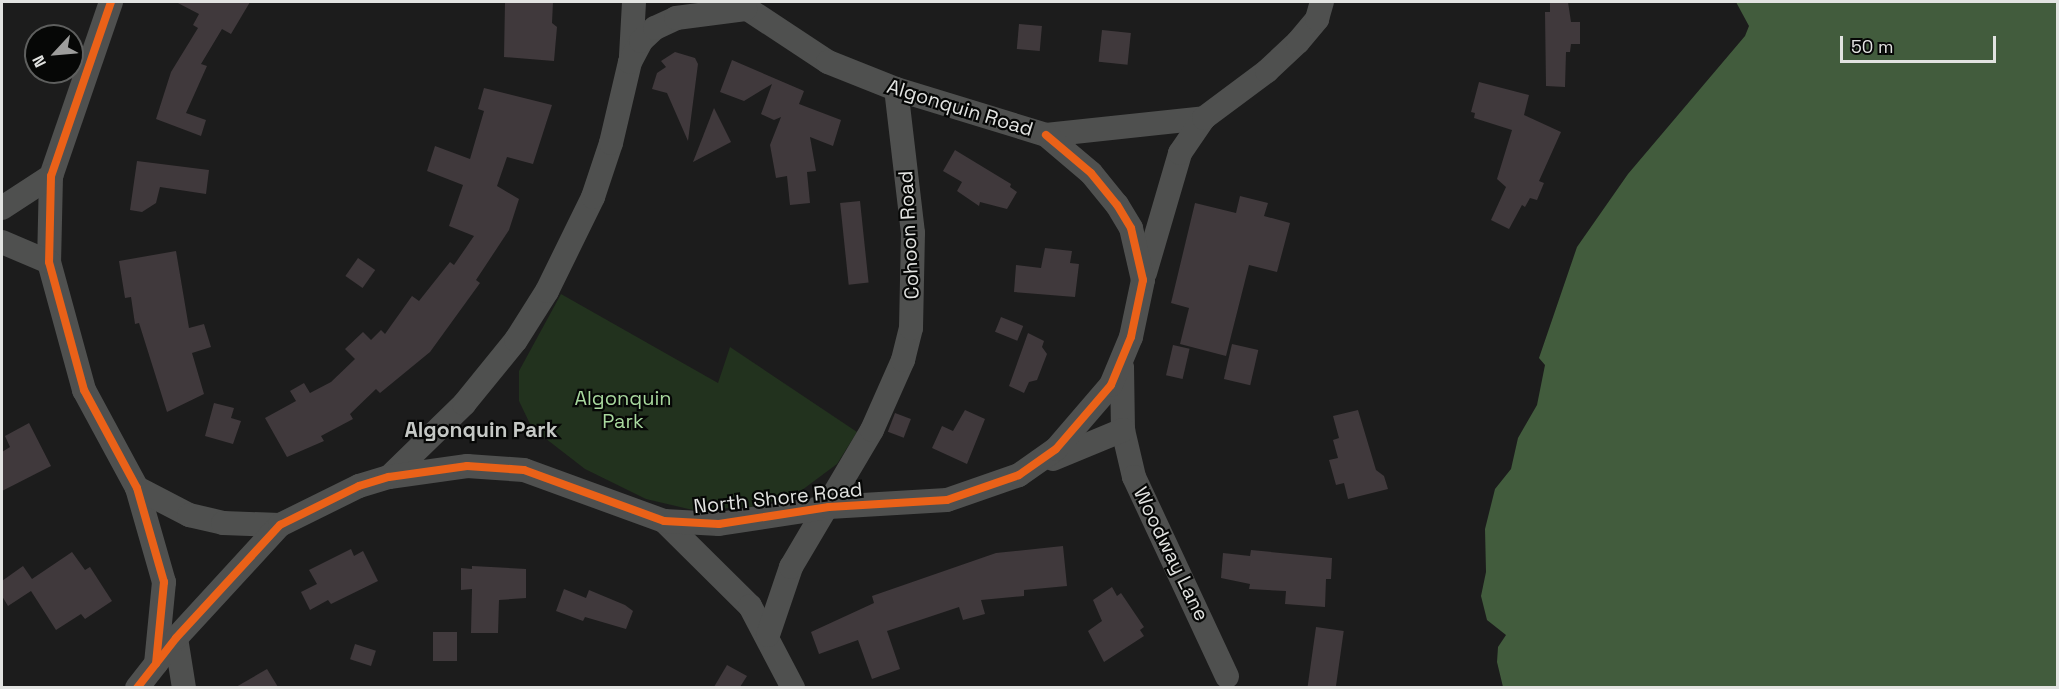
<!DOCTYPE html>
<html>
<head>
<meta charset="utf-8">
<style>
  body { margin:0 }
  #map { position:relative; width:2059px; height:689px; overflow:hidden; background:#1c1c1c; font-family:"Space Grotesk",sans-serif }
  div>[style] { position:absolute }
  .green>* { inset:0; background:#22321e }
  .water>* { inset:0; background:#425c3d }
  .building>* { inset:0; background:#40393c; transform-origin:0 0 }
  .street>* { height:24px; margin:-12px; padding:0 12px; transform-origin:12px; border-radius:12px; background:#4f504f }
  .cycleway>* { height:8px; margin:-4px; padding:0 4px; transform-origin:4px; border-radius:4px; background:#ea6118 }
  span { translate:-50% -50%; white-space:nowrap; text-align:center; line-height:1.15; -webkit-text-stroke:4.5px #060706; paint-order:stroke }
  .street-label { font-size:20px; color:#e2e3e1 }
  .park-label { font-size:20px; color:#a8d89e }
  .neighbourhood-label { font-size:21px; color:#c5c8c5; font-weight:700 }
  .frame { position:absolute; inset:0; border:3px solid #e2e3e1; pointer-events:none }
  .north { position:absolute; left:24px; top:24px; width:60px; height:60px; box-sizing:border-box; background:#060706; border:2px solid #5e5f5e; border-radius:50%; rotate:244deg; font-size:16px; font-weight:700; line-height:24px; text-align:center; color:#e2e3e1 }
  .north::after { content:''; display:block; margin:auto; width:21px; height:27px; background:#9d9d9c; clip-path:polygon(50% 0,100% 100%,50% 72%,0 100%) }
  .scale { position:absolute; left:1840px; top:36px; width:156px; height:27px; box-sizing:border-box; border:3px solid #e2e3e1; border-top:0; padding-left:8px; font-size:18px; line-height:21px; white-space:nowrap; color:#e2e3e1; -webkit-text-stroke:4px #060706; paint-order:stroke }
</style>
</head>
<body>
<div id="map">
  <div class="green">
    <i style="clip-path:polygon(561px 294px,718px 383px,730px 347px,857px 432px,837px 464px,794px 496px,751px 507px,693px 510px,646px 499px,585px 469px,532px 428px,519px 401px,519px 371px)"></i>
  </div>
  <div class="water">
    <i style="clip-path:polygon(1736px 2px,2057px 2px,2057px 687px,1503px 687px,1497px 662px,1498px 647px,1506px 635px,1487px 620px,1481px 596px,1486px 572px,1485px 529px,1495px 489px,1511px 469px,1518px 438px,1537px 405px,1545px 365px,1539px 358px,1577px 247px,1628px 174px,1745px 36px,1749px 26px)"></i>
  </div>
  <div class="building">
    <i style="clip-path:polygon(176px 2px,250px 2px,231px 34px,222px 29px,201px 64px,207px 66px,186px 113px,206px 120px,201px 136px,156px 119px,171px 72px,198px 28px,193px 25px,199px 14px)"></i>
    <i style="clip-path:polygon(505px 2px,553px 2px,552px 23px,557px 27px,554px 61px,504px 57px)"></i>
    <i style="clip-path:polygon(1550px 2px,1568px 2px,1571px 22px,1580px 22px,1580px 44px,1571px 44px,1570px 52px,1566px 52px,1565px 87px,1546px 86px,1545px 12px,1550px 12px)"></i>
    <i style="left:1019px;top:24px;width:23px;height:25px;rotate:5deg"></i>
    <i style="left:1102px;top:30px;width:29px;height:32px;rotate:6deg"></i>
    <i style="clip-path:polygon(675px 52px,695px 58px,698px 64px,688px 141px,667px 93px,652px 89px,657px 73px,666px 67px,661px 61px)"></i>
    <i style="clip-path:polygon(732px 60px,804px 91px,799px 104px,841px 120px,833px 146px,810px 137px,816px 171px,807px 172px,810px 203px,790px 205px,787px 176px,776px 178px,770px 145px,781px 117px,774px 120px,761px 114px,772px 84px,744px 101px,720px 92px)"></i>
    <i style="clip-path:polygon(1479px 82px,1529px 95px,1524px 115px,1561px 132px,1539px 181px,1544px 183px,1537px 200px,1530px 198px,1525px 207px,1522px 205px,1509px 229px,1491px 220px,1506px 187px,1497px 179px,1512px 130px,1474px 118px,1475px 113px,1471px 112px)"></i>
    <i style="clip-path:polygon(484px 88px,552px 105px,533px 164px,507px 157px,497px 186px,519px 199px,509px 230px,476px 280px,480px 283px,430px 352px,380px 393px,376px 389px,350px 414px,353px 419px,321px 436px,324px 441px,287px 457px,265px 418px,296px 401px,290px 391px,304px 383px,310px 393px,331px 382px,355px 359px,345px 349px,363px 332px,371px 340px,381px 330px,385px 334px,412px 296px,419px 301px,450px 262px,454px 265px,474px 236px,449px 226px,463px 185px,427px 171px,435px 146px,470px 159px,484px 111px,478px 109px)"></i>
    <i style="clip-path:polygon(714px 108px,731px 142px,693px 162px)"></i>
    <i style="clip-path:polygon(955px 150px,1011px 184px,1010px 187px,1017px 192px,1007px 209px,980px 202px,979px 206px,957px 191px,962px 182px,943px 171px)"></i>
    <i style="clip-path:polygon(137px 161px,209px 170px,206px 194px,160px 187px,156px 203px,142px 212px,130px 210px)"></i>
    <i style="clip-path:polygon(1240px 196px,1268px 203px,1264px 216px,1290px 223px,1277px 272px,1249px 265px,1226px 356px,1180px 344px,1189px 308px,1171px 303px,1195px 203px,1236px 213px)"></i>
    <i style="left:860px;top:201px;width:82px;height:20px;rotate:84deg"></i>
    <i style="clip-path:polygon(1045px 248px,1072px 251px,1070px 263px,1079px 264px,1075px 297px,1014px 292px,1016px 265px,1041px 268px)"></i>
    <i style="clip-path:polygon(176px 251px,189px 328px,204px 324px,211px 347px,192px 353px,204px 394px,167px 412px,139px 323px,135px 324px,131px 297px,125px 298px,119px 261px)"></i>
    <i style="left:358px;top:258px;width:21px;height:22px;rotate:35deg"></i>
    <i style="left:1001px;top:317px;width:24px;height:16px;rotate:22deg"></i>
    <i style="clip-path:polygon(1028px 333px,1044px 341px,1042px 347px,1047px 354px,1037px 380px,1029px 382px,1024px 393px,1009px 386px)"></i>
    <i style="left:1232px;top:344px;width:27px;height:36px;rotate:13deg"></i>
    <i style="left:1173px;top:345px;width:17px;height:31px;rotate:13deg"></i>
    <i style="clip-path:polygon(214px 403px,234px 408px,231px 418px,241px 421px,233px 444px,205px 436px)"></i>
    <i style="clip-path:polygon(965px 410px,985px 419px,967px 464px,932px 448px,942px 426px,953px 431px)"></i>
    <i style="clip-path:polygon(1358px 410px,1376px 470px,1384px 476px,1388px 489px,1348px 499px,1344px 483px,1336px 485px,1329px 460px,1338px 458px,1333px 440px,1339px 438px,1333px 416px)"></i>
    <i style="left:895px;top:413px;width:17px;height:20px;rotate:21deg"></i>
    <i style="clip-path:polygon(29px 423px,51px 466px,2px 491px,2px 452px,10px 447px,5px 436px)"></i>
    <i style="clip-path:polygon(1063px 546px,1067px 586px,1024px 590px,1024px 596px,981px 600px,985px 614px,963px 620px,959px 607px,887px 631px,900px 669px,872px 679px,858px 640px,819px 654px,811px 632px,874px 603px,872px 596px,996px 553px)"></i>
    <i style="clip-path:polygon(351px 549px,354px 556px,363px 551px,378px 581px,331px 604px,328px 600px,310px 610px,301px 592px,317px 584px,309px 570px)"></i>
    <i style="clip-path:polygon(1251px 550px,1332px 558px,1331px 579px,1326px 579px,1325px 607px,1285px 604px,1286px 591px,1249px 589px,1250px 584px,1221px 578px,1223px 553px,1250px 556px)"></i>
    <i style="clip-path:polygon(72px 552px,85px 570px,90px 567px,112px 601px,85px 619px,81px 614px,56px 630px,31px 591px,8px 606px,2px 596px,2px 581px,23px 566px,32px 579px)"></i>
    <i style="clip-path:polygon(472px 566px,526px 569px,526px 598px,499px 600px,498px 633px,471px 633px,472px 589px,461px 590px,461px 568px,472px 569px)"></i>
    <i style="clip-path:polygon(1112px 587px,1117px 596px,1121px 593px,1144px 627px,1140px 630px,1144px 636px,1104px 662px,1088px 631px,1102px 621px,1093px 600px)"></i>
    <i style="clip-path:polygon(564px 589px,586px 598px,589px 590px,625px 605px,633px 611px,626px 629px,585px 617px,583px 621px,556px 611px)"></i>
    <i style="left:1316px;top:627px;width:28px;height:61px;rotate:8deg"></i>
    <i style="left:433px;top:632px;width:24px;height:29px"></i>
    <i style="left:355px;top:644px;width:22px;height:16px;rotate:18deg"></i>
    <i style="clip-path:polygon(727px 665px,747px 676px,740px 687px,714px 687px)"></i>
    <i style="clip-path:polygon(267px 669px,278px 687px,236px 687px)"></i>
  </div>
  <div class="street">
    <i style="left:111px;top:2px;width:184px;rotate:109deg"></i>
    <i style="left:51px;top:176px;width:86px;rotate:91.3deg"></i>
    <i style="left:49px;top:262px;width:133px;rotate:74.7deg"></i>
    <i style="left:84px;top:390px;width:111px;rotate:61.6deg"></i>
    <i style="left:137px;top:488px;width:98px;rotate:74deg"></i>
    <i style="left:164px;top:582px;width:82px;rotate:95.6deg"></i>
    <i style="left:737px;top:2px;width:109px;rotate:33.4deg"></i>
    <i style="left:828px;top:62px;width:73px;rotate:21.7deg"></i>
    <i style="left:896px;top:89px;width:157px;rotate:17deg"></i>
    <i style="left:1046px;top:135px;width:159px;rotate:-6.1deg"></i>
    <i style="left:631px;top:56px;width:54px;rotate:-86.8deg"></i>
    <i style="left:2px;top:208px;width:59px;rotate:-33.1deg"></i>
    <i style="left:2px;top:242px;width:51px;rotate:23.1deg"></i>
    <i style="left:1145px;top:273px;width:125px;rotate:-73.7deg"></i>
    <i style="left:1180px;top:153px;width:42px;rotate:-55.6deg"></i>
    <i style="left:1204px;top:118px;width:79px;rotate:-36.7deg"></i>
    <i style="left:1267px;top:71px;width:42px;rotate:-43.1deg"></i>
    <i style="left:1298px;top:42px;width:30px;rotate:-50deg"></i>
    <i style="left:1317px;top:19px;width:18px;rotate:-74deg"></i>
    <i style="left:1122px;top:367px;width:63px;rotate:89.1deg"></i>
    <i style="left:1123px;top:430px;width:48px;rotate:76.8deg"></i>
    <i style="left:1134px;top:477px;width:220px;rotate:65deg"></i>
    <i style="left:1053px;top:459px;width:76px;rotate:-22.5deg"></i>
    <i style="left:389px;top:477px;width:105px;rotate:-44.2deg"></i>
    <i style="left:464px;top:404px;width:82px;rotate:-50.9deg"></i>
    <i style="left:516px;top:340px;width:58px;rotate:-57.7deg"></i>
    <i style="left:547px;top:291px;width:105px;rotate:-63.9deg"></i>
    <i style="left:593px;top:197px;width:57px;rotate:-71.6deg"></i>
    <i style="left:611px;top:143px;width:83px;rotate:-76.8deg"></i>
    <i style="left:630px;top:62px;width:24px;rotate:-62deg"></i>
    <i style="left:641px;top:41px;width:19px;rotate:-43deg"></i>
    <i style="left:655px;top:28px;width:23px;rotate:-25deg"></i>
    <i style="left:676px;top:18px;width:70px;rotate:-7.4deg"></i>
    <i style="left:137px;top:488px;width:59px;rotate:27.4deg"></i>
    <i style="left:189px;top:515px;width:35px;rotate:13deg"></i>
    <i style="left:223px;top:523px;width:57px;rotate:2deg"></i>
    <i style="left:664px;top:521px;width:121px;rotate:44.7deg"></i>
    <i style="left:750px;top:606px;width:93px;rotate:62.3deg"></i>
    <i style="left:768px;top:635px;width:72px;rotate:-71.3deg"></i>
    <i style="left:791px;top:567px;width:159px;rotate:-59.4deg"></i>
    <i style="left:872px;top:430px;width:77px;rotate:-66.1deg"></i>
    <i style="left:903px;top:360px;width:33px;rotate:-76deg"></i>
    <i style="left:911px;top:328px;width:95px;rotate:-88.8deg"></i>
    <i style="left:913px;top:233px;width:145px;rotate:-96.7deg"></i>
    <i style="left:176px;top:638px;width:51px;rotate:80.9deg"></i>
    <i style="left:137px;top:688px;width:63px;rotate:-52deg"></i>
    <i style="left:176px;top:638px;width:154px;rotate:-47.4deg"></i>
    <i style="left:280px;top:525px;width:88px;rotate:-26.3deg"></i>
    <i style="left:359px;top:486px;width:31px;rotate:-17deg"></i>
    <i style="left:389px;top:477px;width:79px;rotate:-8deg"></i>
    <i style="left:467px;top:466px;width:57px;rotate:4deg"></i>
    <i style="left:524px;top:470px;width:149px;rotate:20deg"></i>
    <i style="left:664px;top:521px;width:55px;rotate:3.1deg"></i>
    <i style="left:719px;top:524px;width:111px;rotate:-8.8deg"></i>
    <i style="left:829px;top:507px;width:118px;rotate:-3.4deg"></i>
    <i style="left:947px;top:500px;width:76px;rotate:-19.1deg"></i>
    <i style="left:1019px;top:475px;width:45px;rotate:-35.1deg"></i>
    <i style="left:1056px;top:449px;width:84px;rotate:-49.3deg"></i>
    <i style="left:1111px;top:385px;width:52px;rotate:-67.4deg"></i>
    <i style="left:1131px;top:337px;width:58px;rotate:-78.1deg"></i>
    <i style="left:1143px;top:280px;width:53px;rotate:-103deg"></i>
    <i style="left:1131px;top:228px;width:27px;rotate:-121deg"></i>
    <i style="left:1117px;top:205px;width:41px;rotate:-129.1deg"></i>
    <i style="left:1091px;top:173px;width:59px;rotate:-139.8deg"></i>
  </div>
  <div class="cycleway">
    <i style="left:111px;top:2px;width:184px;rotate:109deg"></i>
    <i style="left:51px;top:176px;width:86px;rotate:91.3deg"></i>
    <i style="left:49px;top:262px;width:133px;rotate:74.7deg"></i>
    <i style="left:84px;top:390px;width:111px;rotate:61.6deg"></i>
    <i style="left:137px;top:488px;width:98px;rotate:74deg"></i>
    <i style="left:164px;top:582px;width:82px;rotate:95.6deg"></i>
    <i style="left:137px;top:688px;width:63px;rotate:-52deg"></i>
    <i style="left:176px;top:638px;width:154px;rotate:-47.4deg"></i>
    <i style="left:280px;top:525px;width:88px;rotate:-26.3deg"></i>
    <i style="left:359px;top:486px;width:31px;rotate:-17deg"></i>
    <i style="left:389px;top:477px;width:79px;rotate:-8deg"></i>
    <i style="left:467px;top:466px;width:57px;rotate:4deg"></i>
    <i style="left:524px;top:470px;width:149px;rotate:20deg"></i>
    <i style="left:664px;top:521px;width:55px;rotate:3.1deg"></i>
    <i style="left:719px;top:524px;width:111px;rotate:-8.8deg"></i>
    <i style="left:829px;top:507px;width:118px;rotate:-3.4deg"></i>
    <i style="left:947px;top:500px;width:76px;rotate:-19.1deg"></i>
    <i style="left:1019px;top:475px;width:45px;rotate:-35.1deg"></i>
    <i style="left:1056px;top:449px;width:84px;rotate:-49.3deg"></i>
    <i style="left:1111px;top:385px;width:52px;rotate:-67.4deg"></i>
    <i style="left:1131px;top:337px;width:58px;rotate:-78.1deg"></i>
    <i style="left:1143px;top:280px;width:53px;rotate:-103deg"></i>
    <i style="left:1131px;top:228px;width:27px;rotate:-121deg"></i>
    <i style="left:1117px;top:205px;width:41px;rotate:-129.1deg"></i>
    <i style="left:1091px;top:173px;width:59px;rotate:-139.8deg"></i>
  </div>
  <div class="street-label">
    <span style="left:960px;top:108px;rotate:17deg">Algonquin Road</span>
    <span style="left:909px;top:235px;rotate:-93deg">Cohoon Road</span>
    <span style="left:778px;top:498px;rotate:-6deg">North Shore Road</span>
    <span style="left:1171px;top:554px;rotate:64deg">Woodway Lane</span>
  </div>
  <div class="park-label">
    <span style="left:623px;top:410px">Algonquin<br>Park</span>
  </div>
  <div class="neighbourhood-label">
    <span style="left:481px;top:430px">Algonquin Park</span>
  </div>
  <div class="frame"></div>
  <div class="north">N</div>
  <div class="scale">50 m</div>
</div>
</body>
</html>
